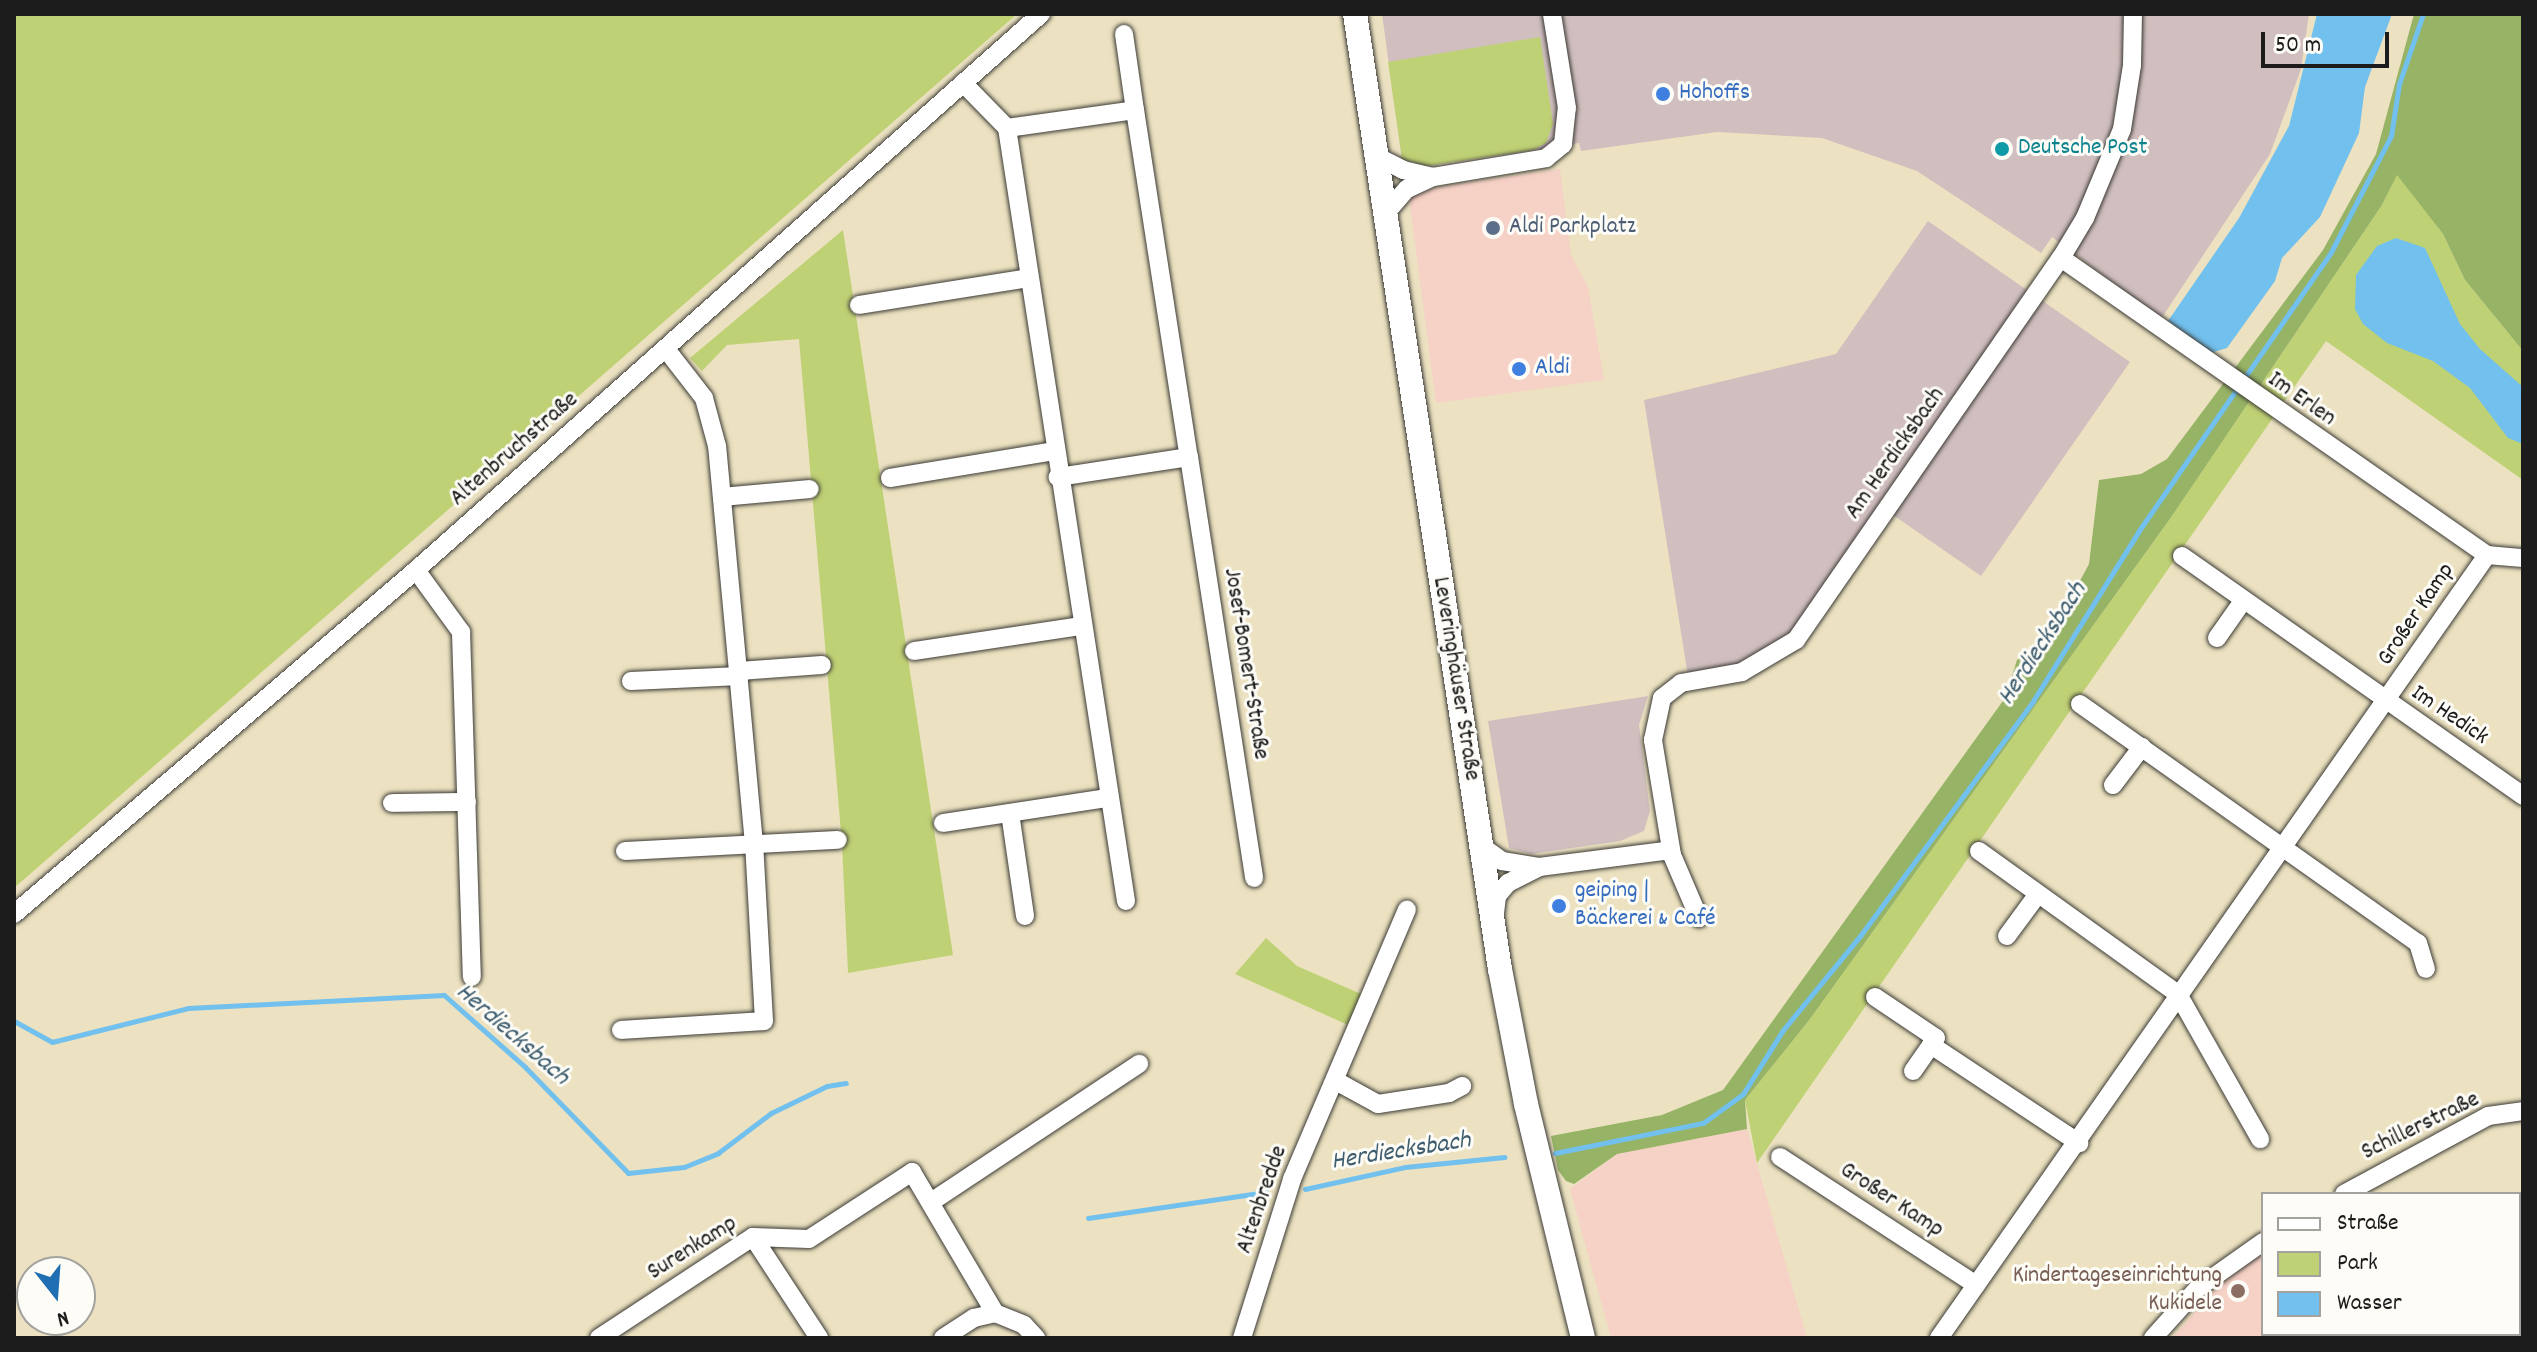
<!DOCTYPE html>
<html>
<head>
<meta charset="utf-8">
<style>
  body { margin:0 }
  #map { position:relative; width:2537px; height:1352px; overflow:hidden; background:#ece2c1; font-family:Dekko,sans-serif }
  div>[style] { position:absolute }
  .built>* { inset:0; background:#f6d1c5 }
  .industrial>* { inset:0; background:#d1bfbf }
  .green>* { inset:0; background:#bfd175 }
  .forest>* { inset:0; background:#97b366 }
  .water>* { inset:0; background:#72c0ed }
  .stream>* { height:5px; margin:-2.5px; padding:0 2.5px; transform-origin:2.5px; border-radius:2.5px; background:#72c0ed }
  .roads { filter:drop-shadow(0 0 2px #3b3a35) drop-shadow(0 0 2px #3b3a35) }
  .minor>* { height:18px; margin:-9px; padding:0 9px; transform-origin:9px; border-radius:9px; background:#fff }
  .major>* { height:24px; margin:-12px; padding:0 12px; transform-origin:12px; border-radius:12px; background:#fff }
  .dots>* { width:22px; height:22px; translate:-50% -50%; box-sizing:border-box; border:4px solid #fdfcf7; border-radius:50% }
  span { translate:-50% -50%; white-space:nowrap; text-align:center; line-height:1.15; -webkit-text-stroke:6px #fdfcf7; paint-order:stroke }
  .shop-label { font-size:24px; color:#366cbe }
  .left { translate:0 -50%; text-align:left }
  .culture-label { font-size:24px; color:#0d838f }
  .service-label { font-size:24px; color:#4e5e75 }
  .street-label { font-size:24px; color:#1c1c1c }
  .education-label { font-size:24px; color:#785e54 }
  .right { translate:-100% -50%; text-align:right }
  .water-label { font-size:26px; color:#3e5e70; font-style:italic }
  .frame { position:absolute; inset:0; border:16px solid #1c1c1c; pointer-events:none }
  .legend { position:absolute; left:2261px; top:1192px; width:260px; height:144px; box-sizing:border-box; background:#fdfcf7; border:2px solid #a3a29f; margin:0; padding:10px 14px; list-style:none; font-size:24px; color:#1c1c1c }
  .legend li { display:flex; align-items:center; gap:16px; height:40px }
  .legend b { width:40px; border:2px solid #a3a29f }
  .north { position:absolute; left:16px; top:1256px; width:80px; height:80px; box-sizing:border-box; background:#fdfcf7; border:2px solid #a3a29f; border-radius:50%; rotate:163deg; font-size:22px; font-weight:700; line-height:32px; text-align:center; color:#1c1c1c }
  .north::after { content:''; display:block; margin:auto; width:28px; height:36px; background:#1f6fb2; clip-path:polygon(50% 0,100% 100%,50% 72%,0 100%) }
  .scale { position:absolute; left:2261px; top:32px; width:128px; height:36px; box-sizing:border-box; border:4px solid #1c1c1c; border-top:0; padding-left:10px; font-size:24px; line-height:28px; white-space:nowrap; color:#1c1c1c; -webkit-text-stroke:6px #fdfcf7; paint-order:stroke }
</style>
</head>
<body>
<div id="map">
  <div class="built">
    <i style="clip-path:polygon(1560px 169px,1571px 255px,1588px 287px,1604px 380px,1436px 403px,1409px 198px,1436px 187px)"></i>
    <i style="clip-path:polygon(1747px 1129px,1807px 1338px,1611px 1338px,1570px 1189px,1617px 1154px)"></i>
    <i style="clip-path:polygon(2263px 1253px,2263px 1334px,2299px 1338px,2172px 1338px,2222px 1283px)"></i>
  </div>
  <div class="industrial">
    <i style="clip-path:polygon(1382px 14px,2309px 14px,2301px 69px,2270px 154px,2161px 319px,2052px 237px,2041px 253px,1917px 171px,1822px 138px,1717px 132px,1581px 151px,1579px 143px,1426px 166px,1402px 159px)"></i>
    <i style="clip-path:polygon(1928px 221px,2130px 362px,1981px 576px,1893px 515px,1795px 651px,1745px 679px,1690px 689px,1644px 400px,1836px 354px)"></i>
    <i style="clip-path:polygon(1648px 696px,1639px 725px,1650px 811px,1644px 831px,1620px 841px,1531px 854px,1509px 848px,1488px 721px)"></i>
  </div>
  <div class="green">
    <i style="clip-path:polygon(14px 14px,1017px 14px,14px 888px)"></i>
    <i style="clip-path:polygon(1540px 37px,1553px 124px,1546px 143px,1533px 150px,1426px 166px,1402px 159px,1388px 62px)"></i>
    <i style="clip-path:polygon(2397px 174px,2443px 234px,2465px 280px,2523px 351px,2523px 480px,2326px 341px,1757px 1163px,1745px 1100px,1810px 1019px,2172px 516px,2382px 205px)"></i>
    <i style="clip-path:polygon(843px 230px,953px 955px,848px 973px,842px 844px,799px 339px,727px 345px,702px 371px,690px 358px)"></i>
    <i style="clip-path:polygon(1266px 938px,1297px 966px,1361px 994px,1348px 1025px,1235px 974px)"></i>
  </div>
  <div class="forest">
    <i style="clip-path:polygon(2414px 14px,2523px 14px,2523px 351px,2465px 280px,2443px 234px,2397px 175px,2382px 205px,2172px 516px,1810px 1019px,1745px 1100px,1747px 1129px,1617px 1154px,1574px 1184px,1566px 1181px,1558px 1170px,1551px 1136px,1662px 1115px,1723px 1090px,2005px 698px,2017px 660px,2047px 642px,2089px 564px,2099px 480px,2141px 474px,2167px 459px,2323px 250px,2376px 154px)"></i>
  </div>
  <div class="water">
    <i style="clip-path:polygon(2317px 14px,2392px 14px,2365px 87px,2359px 133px,2320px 217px,2282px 258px,2275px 281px,2227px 348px,2210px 353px,2168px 321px,2239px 218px,2289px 126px)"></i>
    <i style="clip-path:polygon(2396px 238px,2425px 248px,2460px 324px,2480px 349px,2523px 387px,2523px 444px,2508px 438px,2470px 388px,2433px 361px,2387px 343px,2363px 324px,2355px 309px,2356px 275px,2377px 246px)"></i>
  </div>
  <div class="stream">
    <i style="left:14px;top:1021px;width:43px;rotate:28.9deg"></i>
    <i style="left:52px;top:1042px;width:140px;rotate:-14deg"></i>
    <i style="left:188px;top:1008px;width:256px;rotate:-2.9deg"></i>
    <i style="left:444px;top:995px;width:108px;rotate:41.6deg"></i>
    <i style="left:525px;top:1067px;width:148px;rotate:45.8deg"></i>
    <i style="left:628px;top:1173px;width:56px;rotate:-6.1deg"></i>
    <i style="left:684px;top:1167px;width:37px;rotate:-22deg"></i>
    <i style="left:718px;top:1153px;width:66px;rotate:-37deg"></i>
    <i style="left:771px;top:1113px;width:62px;rotate:-25.7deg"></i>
    <i style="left:827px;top:1086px;width:19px;rotate:-9deg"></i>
    <i style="left:1555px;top:1153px;width:151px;rotate:-11.5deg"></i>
    <i style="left:1703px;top:1123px;width:49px;rotate:-35.9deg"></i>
    <i style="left:1743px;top:1094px;width:75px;rotate:-58deg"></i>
    <i style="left:1783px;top:1030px;width:122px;rotate:-50.7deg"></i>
    <i style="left:1860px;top:936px;width:292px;rotate:-53.6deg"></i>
    <i style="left:2033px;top:701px;width:199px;rotate:-58.1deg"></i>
    <i style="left:2138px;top:532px;width:340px;rotate:-55.4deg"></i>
    <i style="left:2331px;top:252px;width:131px;rotate:-62.7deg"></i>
    <i style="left:2391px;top:136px;width:53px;rotate:-81.3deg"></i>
    <i style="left:2399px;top:84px;width:74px;rotate:-71.1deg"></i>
    <i style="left:1305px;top:1189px;width:102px;rotate:-12.4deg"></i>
    <i style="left:1405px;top:1167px;width:100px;rotate:-5.8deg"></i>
    <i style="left:1088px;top:1218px;width:180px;rotate:-8.3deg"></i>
  </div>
  <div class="roads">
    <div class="minor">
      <i style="left:1124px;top:34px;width:77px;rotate:81.8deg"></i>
      <i style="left:963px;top:83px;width:63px;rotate:45.6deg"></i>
      <i style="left:1007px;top:128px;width:782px;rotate:81.25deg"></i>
      <i style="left:1007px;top:128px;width:129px;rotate:-8deg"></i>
      <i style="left:1135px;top:110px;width:351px;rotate:81.2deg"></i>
      <i style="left:1189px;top:457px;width:133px;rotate:171.3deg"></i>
      <i style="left:1376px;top:156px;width:30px;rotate:27deg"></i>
      <i style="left:1403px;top:170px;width:31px;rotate:13deg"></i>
      <i style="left:1384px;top:215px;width:35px;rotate:-49deg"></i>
      <i style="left:1407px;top:189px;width:29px;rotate:-25deg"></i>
      <i style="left:1433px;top:177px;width:115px;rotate:-9.5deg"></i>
      <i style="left:1546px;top:158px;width:22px;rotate:-39deg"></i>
      <i style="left:1563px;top:144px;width:36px;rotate:-84deg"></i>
      <i style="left:1567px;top:108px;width:95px;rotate:-99.1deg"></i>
      <i style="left:2061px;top:258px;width:519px;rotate:34.88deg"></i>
      <i style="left:2487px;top:555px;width:36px;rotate:5deg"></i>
      <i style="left:859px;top:305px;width:172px;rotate:-9deg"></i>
      <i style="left:1189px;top:457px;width:426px;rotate:81.2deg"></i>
      <i style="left:890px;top:478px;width:166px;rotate:-9.3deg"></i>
      <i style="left:722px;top:497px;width:88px;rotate:-5.2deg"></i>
      <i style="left:2182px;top:556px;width:417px;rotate:35.1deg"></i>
      <i style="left:416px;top:570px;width:77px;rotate:54deg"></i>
      <i style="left:461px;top:632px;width:345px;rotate:88.2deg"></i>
      <i style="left:2217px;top:638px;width:45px;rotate:-54.9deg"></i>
      <i style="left:914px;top:651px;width:169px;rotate:-8.5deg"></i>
      <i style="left:739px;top:671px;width:83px;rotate:-4.1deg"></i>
      <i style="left:631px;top:681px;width:109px;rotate:-2.6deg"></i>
      <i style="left:2080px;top:704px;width:414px;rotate:35.3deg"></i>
      <i style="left:2418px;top:943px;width:27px;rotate:73deg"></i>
      <i style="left:2113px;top:785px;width:48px;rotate:-52.7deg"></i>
      <i style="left:392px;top:803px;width:75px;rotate:-0.8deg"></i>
      <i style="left:1010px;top:813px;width:104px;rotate:81.7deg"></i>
      <i style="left:943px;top:823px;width:166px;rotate:-8.7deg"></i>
      <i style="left:1480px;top:845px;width:27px;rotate:36deg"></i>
      <i style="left:1502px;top:861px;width:37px;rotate:9deg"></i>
      <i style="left:1539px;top:867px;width:133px;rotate:-7.3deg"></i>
      <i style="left:625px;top:851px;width:213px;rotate:-3deg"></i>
      <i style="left:1979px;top:851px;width:245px;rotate:35.7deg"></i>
      <i style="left:2178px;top:994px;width:167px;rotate:60.5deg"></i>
      <i style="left:1495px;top:913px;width:17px;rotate:-83deg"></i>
      <i style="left:1497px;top:896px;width:17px;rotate:-50deg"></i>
      <i style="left:1508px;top:883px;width:35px;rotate:-27deg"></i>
      <i style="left:14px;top:914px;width:529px;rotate:-40.55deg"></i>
      <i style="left:416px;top:570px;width:837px;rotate:-41.66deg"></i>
      <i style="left:1699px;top:918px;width:69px;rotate:-113.2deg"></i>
      <i style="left:1672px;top:855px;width:117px;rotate:-99.4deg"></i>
      <i style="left:1653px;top:740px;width:43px;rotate:-77.9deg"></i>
      <i style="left:1662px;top:698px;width:24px;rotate:-38deg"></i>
      <i style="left:1681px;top:683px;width:62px;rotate:-10.2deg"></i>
      <i style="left:1742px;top:672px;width:63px;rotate:-30.7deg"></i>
      <i style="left:1796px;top:640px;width:465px;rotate:-55.3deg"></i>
      <i style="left:2061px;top:258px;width:47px;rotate:-59deg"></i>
      <i style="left:2085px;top:218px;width:96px;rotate:-67.4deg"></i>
      <i style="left:2122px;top:129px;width:65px;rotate:-81.1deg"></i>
      <i style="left:2132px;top:65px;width:51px;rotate:-88.9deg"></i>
      <i style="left:2007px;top:936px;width:52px;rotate:-53.6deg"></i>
      <i style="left:1875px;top:997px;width:73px;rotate:33.9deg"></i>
      <i style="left:1936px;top:1038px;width:9px;rotate:126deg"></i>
      <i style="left:1931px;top:1045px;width:178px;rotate:33.5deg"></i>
      <i style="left:621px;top:1030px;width:143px;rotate:-3.6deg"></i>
      <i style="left:764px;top:1021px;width:177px;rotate:-93.2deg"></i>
      <i style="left:754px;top:844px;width:400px;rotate:-95.3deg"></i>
      <i style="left:717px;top:446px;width:50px;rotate:-105.2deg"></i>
      <i style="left:704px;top:398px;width:62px;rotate:-127.8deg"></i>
      <i style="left:1913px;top:1071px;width:32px;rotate:-55deg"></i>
      <i style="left:1336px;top:1081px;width:48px;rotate:28.7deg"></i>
      <i style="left:1378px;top:1104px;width:72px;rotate:-8.8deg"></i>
      <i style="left:1449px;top:1093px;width:15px;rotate:-28deg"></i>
      <i style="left:1780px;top:1157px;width:234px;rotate:33.1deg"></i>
      <i style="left:2344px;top:1194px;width:164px;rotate:-28.4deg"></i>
      <i style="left:2488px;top:1116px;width:35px;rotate:-8deg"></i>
      <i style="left:931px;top:1202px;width:250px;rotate:-33.6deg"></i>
      <i style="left:753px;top:1237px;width:121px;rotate:56.8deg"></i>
      <i style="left:599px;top:1338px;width:184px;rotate:-33.3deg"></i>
      <i style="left:753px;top:1237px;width:56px;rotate:2deg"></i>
      <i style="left:809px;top:1239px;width:123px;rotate:-33deg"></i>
      <i style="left:912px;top:1172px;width:164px;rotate:59.5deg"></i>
      <i style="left:995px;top:1313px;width:31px;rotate:22deg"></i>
      <i style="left:1024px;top:1325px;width:18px;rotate:47deg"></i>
      <i style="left:943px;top:1338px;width:37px;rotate:-33deg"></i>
      <i style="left:974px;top:1318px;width:22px;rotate:-13deg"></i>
      <i style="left:1242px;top:1338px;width:167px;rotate:-72.5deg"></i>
      <i style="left:1292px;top:1179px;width:293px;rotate:-66.9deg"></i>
      <i style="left:1939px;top:1338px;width:956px;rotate:-55.01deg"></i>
      <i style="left:2153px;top:1338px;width:67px;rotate:-48deg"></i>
      <i style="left:2198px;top:1288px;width:80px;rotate:-35.3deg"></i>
      <i style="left:2515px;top:1338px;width:8px;rotate:-7deg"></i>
    </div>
    <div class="major">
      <i style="left:1355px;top:14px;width:966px;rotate:81.37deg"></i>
      <i style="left:1500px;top:969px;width:137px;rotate:79.1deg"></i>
      <i style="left:1526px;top:1104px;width:241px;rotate:76.3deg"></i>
    </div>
  </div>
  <div class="dots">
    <i style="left:1663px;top:94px;background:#3f7fe0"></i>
    <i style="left:2002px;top:149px;background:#0f9aa8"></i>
    <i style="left:1493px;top:228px;background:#5c6f8a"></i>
    <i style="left:1519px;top:369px;background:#3f7fe0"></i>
    <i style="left:1559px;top:906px;background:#3f7fe0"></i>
    <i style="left:2238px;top:1291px;background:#8d6e63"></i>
  </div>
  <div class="shop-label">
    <span class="left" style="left:1679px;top:94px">Hohoffs</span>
    <span class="left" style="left:1535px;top:369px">Aldi</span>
    <span class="left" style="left:1575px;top:906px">geiping |<br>Bäckerei &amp; Café</span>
  </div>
  <div class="culture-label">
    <span class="left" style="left:2018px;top:149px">Deutsche Post</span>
  </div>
  <div class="service-label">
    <span class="left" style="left:1509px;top:228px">Aldi Parkplatz</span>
  </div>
  <div class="street-label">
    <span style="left:2301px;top:400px;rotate:35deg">Im Erlen</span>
    <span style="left:515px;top:450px;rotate:-41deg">Altenbruchstraße</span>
    <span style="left:1896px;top:454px;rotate:-55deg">Am Herdicksbach</span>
    <span style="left:2417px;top:615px;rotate:-56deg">Großer Kamp</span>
    <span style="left:1245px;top:664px;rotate:81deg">Josef-Bomert-Straße</span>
    <span style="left:1455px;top:679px;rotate:81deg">Leveringhäuser Straße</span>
    <span style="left:2449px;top:716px;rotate:34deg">Im Hedick</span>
    <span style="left:2421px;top:1127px;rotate:-26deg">Schillerstraße</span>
    <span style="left:1263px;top:1200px;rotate:-71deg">Altenbredde</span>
    <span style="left:1891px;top:1201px;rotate:33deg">Großer Kamp</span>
    <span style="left:693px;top:1249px;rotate:-32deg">Surenkamp</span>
  </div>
  <div class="education-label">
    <span class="right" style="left:2222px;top:1291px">Kindertageseinrichtung<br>Kukidele</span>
  </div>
  <div class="water-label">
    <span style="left:2043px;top:644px;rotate:-57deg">Herdiecksbach</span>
    <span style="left:512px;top:1035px;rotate:41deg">Herdiecksbach</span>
    <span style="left:1401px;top:1152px;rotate:-9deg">Herdiecksbach</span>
  </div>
  <div class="frame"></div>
  <ul class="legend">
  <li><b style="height:10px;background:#fff"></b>Straße</li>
  <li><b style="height:22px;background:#bfd175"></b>Park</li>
  <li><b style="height:22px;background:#72c0ed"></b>Wasser</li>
  </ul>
  <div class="north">N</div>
  <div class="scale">50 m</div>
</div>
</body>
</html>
